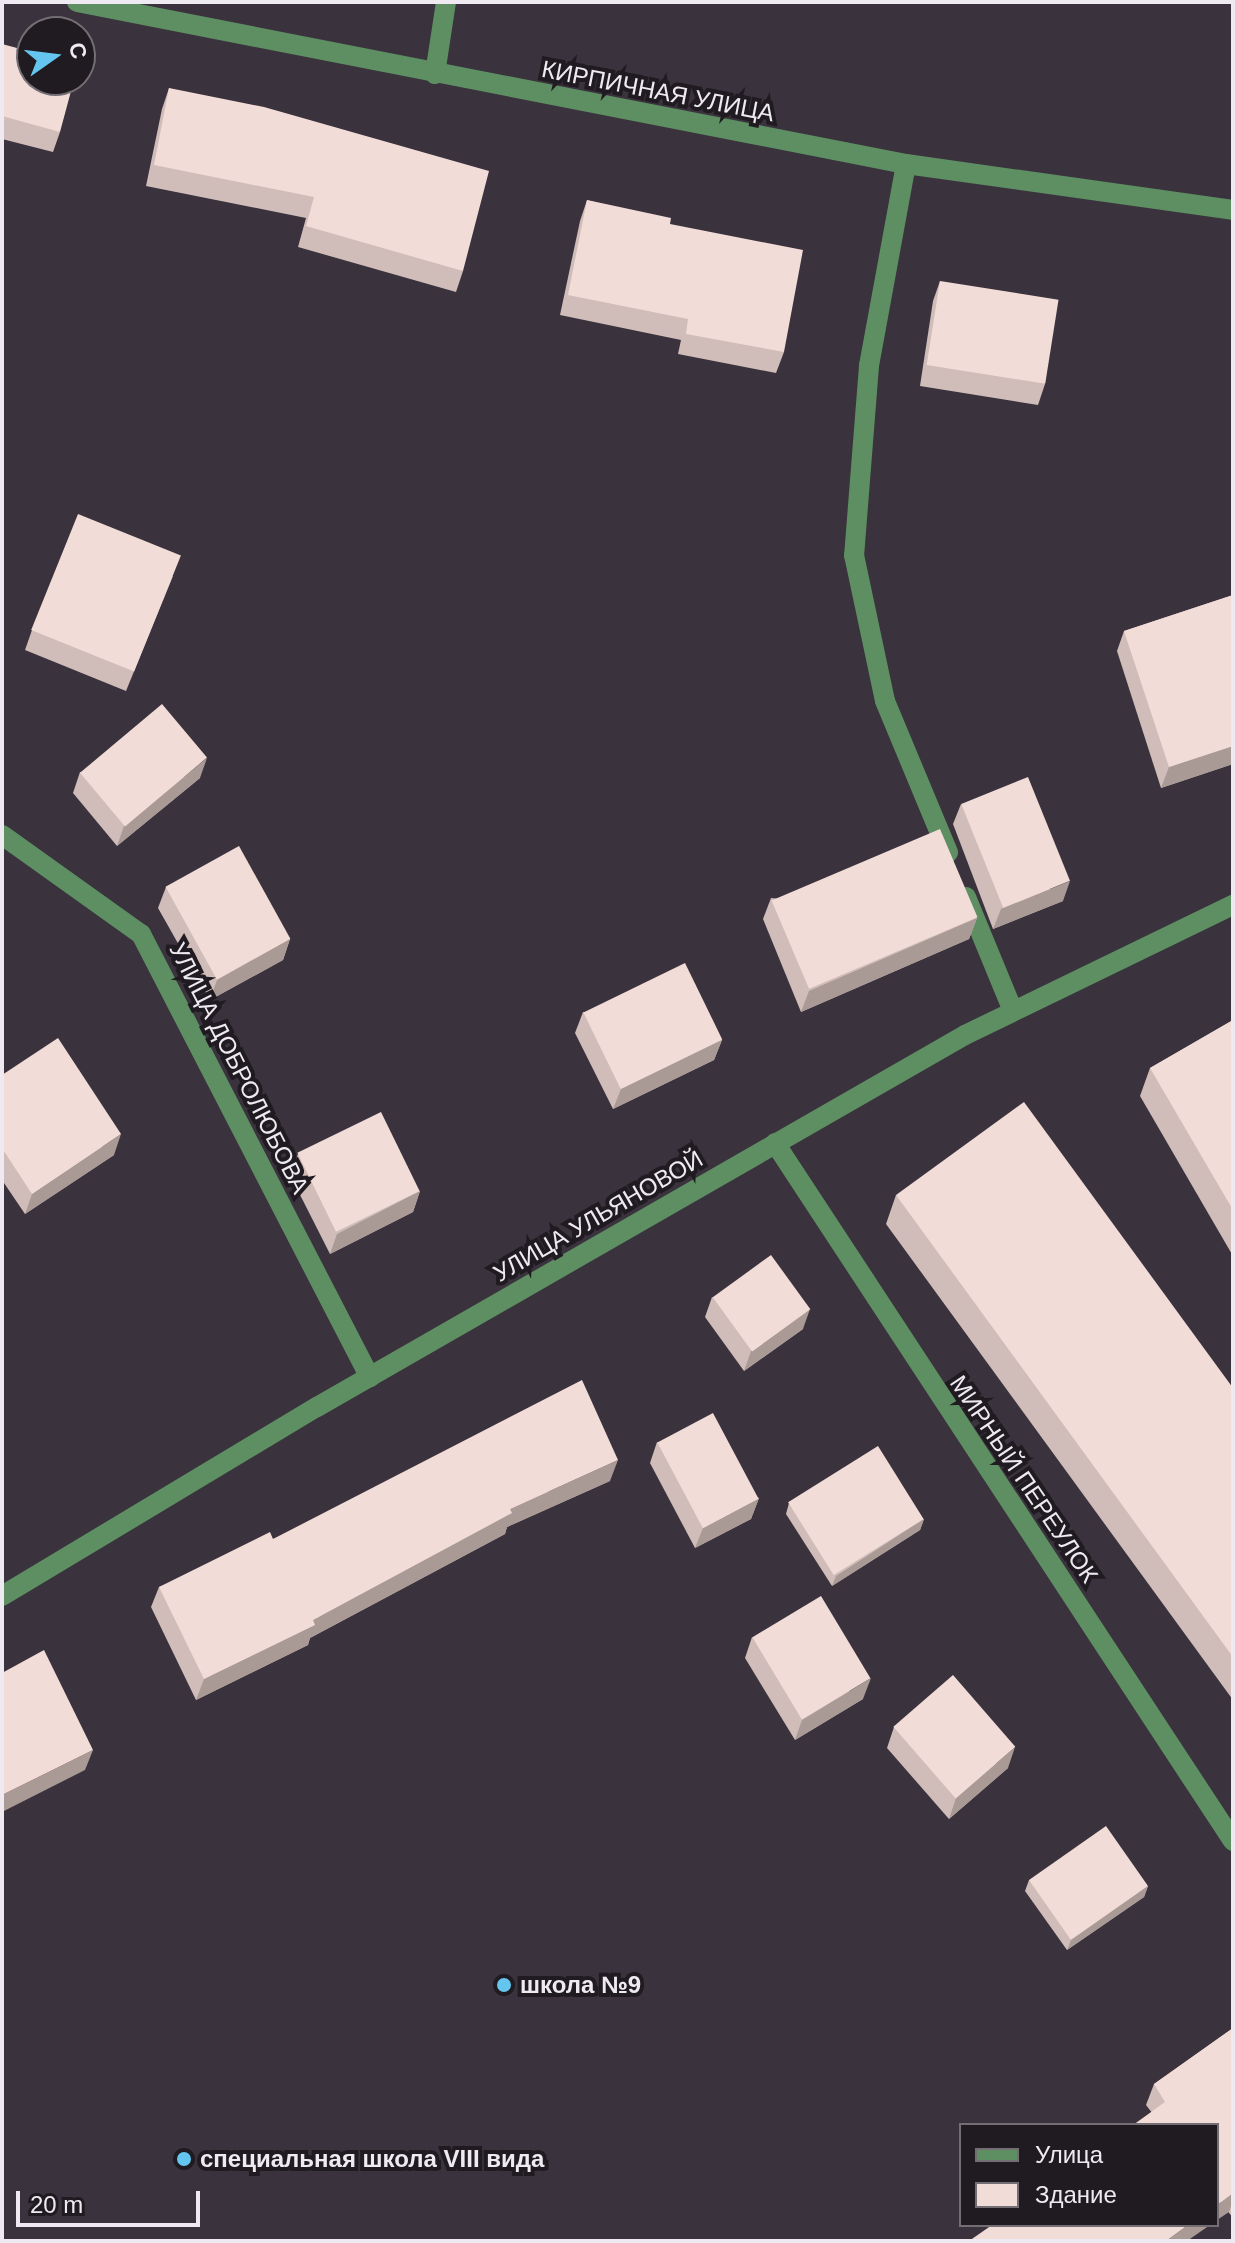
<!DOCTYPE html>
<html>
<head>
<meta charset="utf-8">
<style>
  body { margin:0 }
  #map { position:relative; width:1235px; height:2243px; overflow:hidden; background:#3a323d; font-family:Arial,sans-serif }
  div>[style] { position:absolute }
  .minor>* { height:20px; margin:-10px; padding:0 10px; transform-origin:10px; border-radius:10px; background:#5d8f62 }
  .wall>* { inset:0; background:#d0bdb9 }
  .shaded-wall>* { inset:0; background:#a99a96 }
  .building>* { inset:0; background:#f2dcd7; transform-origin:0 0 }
  .dots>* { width:22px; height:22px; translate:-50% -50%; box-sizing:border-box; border:4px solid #1f1b21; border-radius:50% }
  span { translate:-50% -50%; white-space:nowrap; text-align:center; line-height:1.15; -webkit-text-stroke:8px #1f1b21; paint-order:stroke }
  .street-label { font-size:24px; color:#efeaf1 }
  .poi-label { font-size:24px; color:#efeaf1; font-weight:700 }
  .left { translate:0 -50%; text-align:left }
  .frame { position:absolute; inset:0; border:4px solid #efeaf1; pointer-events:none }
  .legend { position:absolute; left:959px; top:2123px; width:260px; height:104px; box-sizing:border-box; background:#1f1b21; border:2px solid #726e74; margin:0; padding:10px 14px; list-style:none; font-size:24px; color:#efeaf1 }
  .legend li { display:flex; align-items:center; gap:16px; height:40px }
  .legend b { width:40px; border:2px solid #726e74 }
  .north { position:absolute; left:16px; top:16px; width:80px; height:80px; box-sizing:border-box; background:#1f1b21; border:2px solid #726e74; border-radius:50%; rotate:76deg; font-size:22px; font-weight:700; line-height:32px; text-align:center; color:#efeaf1 }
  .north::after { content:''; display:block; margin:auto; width:28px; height:36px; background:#64c5ee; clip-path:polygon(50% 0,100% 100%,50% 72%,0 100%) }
  .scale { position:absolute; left:16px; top:2191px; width:184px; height:36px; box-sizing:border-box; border:4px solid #efeaf1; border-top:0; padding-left:10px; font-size:24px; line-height:28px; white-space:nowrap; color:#efeaf1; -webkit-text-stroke:6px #1f1b21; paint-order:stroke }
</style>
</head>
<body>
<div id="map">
  <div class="minor">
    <i style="left:77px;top:2px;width:845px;rotate:11.06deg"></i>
    <i style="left:906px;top:164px;width:330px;rotate:8deg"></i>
    <i style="left:435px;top:74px;width:73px;rotate:-81.3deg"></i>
    <i style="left:906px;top:164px;width:205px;rotate:100.4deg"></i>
    <i style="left:869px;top:366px;width:190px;rotate:94.5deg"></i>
    <i style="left:854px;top:555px;width:149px;rotate:78deg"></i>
    <i style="left:885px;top:701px;width:164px;rotate:67.4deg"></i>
    <i style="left:2px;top:835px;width:171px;rotate:35.5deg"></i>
    <i style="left:141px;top:934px;width:499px;rotate:62.7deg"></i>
    <i style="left:966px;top:897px;width:123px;rotate:67.6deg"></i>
    <i style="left:775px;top:1143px;width:835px;rotate:56.73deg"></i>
    <i style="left:2px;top:1596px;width:367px;rotate:-31deg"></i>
    <i style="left:317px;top:1407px;width:747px;rotate:-29.86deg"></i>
    <i style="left:965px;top:1035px;width:298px;rotate:-25.9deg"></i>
  </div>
  <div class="wall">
    <i style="clip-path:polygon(2px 44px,60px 132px,53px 152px,2px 139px)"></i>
    <i style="clip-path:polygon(169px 88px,463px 271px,456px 292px,298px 247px,306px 218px,146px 186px,162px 109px)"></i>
    <i style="clip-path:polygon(587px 200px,670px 224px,784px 352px,776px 373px,678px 354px,681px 340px,560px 315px,580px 221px)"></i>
    <i style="clip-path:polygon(940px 281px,1045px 384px,1038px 405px,920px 386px,933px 301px)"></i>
    <i style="clip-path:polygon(173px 576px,126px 691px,25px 650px,32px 630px)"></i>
    <i style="clip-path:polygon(1233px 595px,1233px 764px,1161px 788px,1117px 651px,1124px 631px)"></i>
    <i style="clip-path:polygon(80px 772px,200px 778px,117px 846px,73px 793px)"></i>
    <i style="clip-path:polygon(961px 804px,1063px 901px,993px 929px,953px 824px)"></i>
    <i style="clip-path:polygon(166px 887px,290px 939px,283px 960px,210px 1000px,158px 908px)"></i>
    <i style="clip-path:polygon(771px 898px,977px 918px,969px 939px,801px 1012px,763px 919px)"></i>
    <i style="clip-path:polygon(583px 1012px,722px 1040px,714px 1060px,613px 1109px,575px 1033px)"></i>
    <i style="clip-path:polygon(1233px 1020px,1233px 1256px,1140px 1096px,1150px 1068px)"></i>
    <i style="clip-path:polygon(2px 1075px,114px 1155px,25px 1214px,2px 1180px)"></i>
    <i style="clip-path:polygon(298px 1154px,420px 1191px,413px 1212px,330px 1254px,290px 1175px)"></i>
    <i style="clip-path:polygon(896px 1195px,1233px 1388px,1233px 1700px,886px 1224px)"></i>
    <i style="clip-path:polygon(712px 1297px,803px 1329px,744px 1371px,705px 1317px)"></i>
    <i style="clip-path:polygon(657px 1442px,759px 1498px,751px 1519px,695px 1548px,650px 1463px)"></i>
    <i style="clip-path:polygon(610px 1481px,507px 1527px,505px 1534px,310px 1638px,308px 1645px,196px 1700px,151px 1607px,159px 1587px,273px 1539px)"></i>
    <i style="clip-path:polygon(789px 1503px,924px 1519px,920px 1530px,832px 1586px,786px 1514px)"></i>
    <i style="clip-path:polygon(752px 1637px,863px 1699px,795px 1740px,745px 1658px)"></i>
    <i style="clip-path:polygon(894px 1727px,1008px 1768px,949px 1819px,887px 1748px)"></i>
    <i style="clip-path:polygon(1029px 1880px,1148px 1886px,1144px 1897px,1067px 1950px,1025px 1891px)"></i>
    <i style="clip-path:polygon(1233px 2028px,1233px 2218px,1146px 2105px,1154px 2084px)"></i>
  </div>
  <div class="shaded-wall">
    <i style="clip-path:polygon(1233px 746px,1233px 764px,1161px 788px,1169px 767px)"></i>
    <i style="clip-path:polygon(207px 758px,200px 778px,117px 846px,124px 826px)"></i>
    <i style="clip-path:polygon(1070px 881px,1063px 901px,993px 929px,1001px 909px)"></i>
    <i style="clip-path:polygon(977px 918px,969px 939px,801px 1012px,809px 991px)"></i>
    <i style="clip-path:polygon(290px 939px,283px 960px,210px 1000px,217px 980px)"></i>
    <i style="clip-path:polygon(722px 1040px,714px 1060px,613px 1109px,621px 1089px)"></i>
    <i style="clip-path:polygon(121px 1134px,114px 1155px,25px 1214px,32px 1194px)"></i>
    <i style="clip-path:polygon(420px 1191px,413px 1212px,330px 1254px,337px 1234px)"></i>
    <i style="clip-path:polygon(810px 1309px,803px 1329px,744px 1371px,751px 1351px)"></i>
    <i style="clip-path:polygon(618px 1460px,610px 1481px,507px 1527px,505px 1534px,310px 1638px,308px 1645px,196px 1700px,204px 1679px,313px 1620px,510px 1509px)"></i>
    <i style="clip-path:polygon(759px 1498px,751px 1519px,695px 1548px,703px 1528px)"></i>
    <i style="clip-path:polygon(924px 1519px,920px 1530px,832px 1586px,836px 1576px)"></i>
    <i style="clip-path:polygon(871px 1678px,863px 1699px,795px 1740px,802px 1720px)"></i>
    <i style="clip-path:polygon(1015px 1747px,1008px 1768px,949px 1819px,956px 1798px)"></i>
    <i style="clip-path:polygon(93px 1750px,85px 1770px,2px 1812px,2px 1795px)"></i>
    <i style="clip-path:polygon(1148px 1886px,1144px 1897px,1067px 1950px,1071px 1940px)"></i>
    <i style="clip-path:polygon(1233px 2193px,1233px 2200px,1229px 2212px,1217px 2220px,1217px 2205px)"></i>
    <i style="clip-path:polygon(1188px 2225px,1210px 2225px,1187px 2241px,1166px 2241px)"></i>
  </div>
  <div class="building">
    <i style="clip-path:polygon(2px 44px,32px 52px,32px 80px,74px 80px,60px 132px,2px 116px)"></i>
    <i style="clip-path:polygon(169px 88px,264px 107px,489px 171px,463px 271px,306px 226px,314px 197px,154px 165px)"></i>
    <i style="clip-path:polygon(587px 200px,671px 218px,670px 224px,803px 250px,784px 352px,686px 334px,688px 319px,568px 295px)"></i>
    <i style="left:940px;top:281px;width:120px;height:85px;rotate:9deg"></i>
    <i style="left:78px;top:514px;width:111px;height:125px;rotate:22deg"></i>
    <i style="clip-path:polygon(1233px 595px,1233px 746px,1169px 767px,1124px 631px)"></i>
    <i style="left:162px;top:704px;width:70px;height:107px;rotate:50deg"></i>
    <i style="left:1028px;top:777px;width:112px;height:72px;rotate:68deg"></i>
    <i style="left:940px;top:829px;width:96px;height:183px;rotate:67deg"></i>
    <i style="left:239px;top:846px;width:106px;height:84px;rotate:61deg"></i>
    <i style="left:685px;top:963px;width:85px;height:113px;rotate:64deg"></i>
    <i style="clip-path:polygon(1233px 1020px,1233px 1210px,1150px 1068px)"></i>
    <i style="clip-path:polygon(58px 1038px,121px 1134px,32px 1194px,2px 1148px,2px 1075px)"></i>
    <i style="clip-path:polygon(1024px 1102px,1233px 1388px,1233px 1657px,896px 1195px)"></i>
    <i style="left:381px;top:1112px;width:88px;height:93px;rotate:64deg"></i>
    <i style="left:771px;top:1255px;width:67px;height:72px;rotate:54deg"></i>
    <i style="clip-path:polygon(582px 1380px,618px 1460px,510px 1509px,512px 1513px,313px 1620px,315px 1625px,204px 1679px,159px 1587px,270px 1532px,273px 1539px)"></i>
    <i style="left:713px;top:1413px;width:97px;height:63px;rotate:62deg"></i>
    <i style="left:878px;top:1446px;width:86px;height:106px;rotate:58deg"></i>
    <i style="left:821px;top:1596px;width:96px;height:80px;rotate:59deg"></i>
    <i style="clip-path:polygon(44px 1650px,93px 1750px,2px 1795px,2px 1673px)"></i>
    <i style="left:953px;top:1675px;width:95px;height:79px;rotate:49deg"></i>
    <i style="left:1106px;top:1826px;width:73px;height:94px;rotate:55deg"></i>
    <i style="clip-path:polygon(1233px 2028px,1233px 2193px,1217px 2205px,1217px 2125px,1133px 2125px,1165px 2102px,1154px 2084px)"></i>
    <i style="clip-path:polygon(992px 2225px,1188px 2225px,1166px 2241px,969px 2241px)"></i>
  </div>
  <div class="dots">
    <i style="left:504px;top:1985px;background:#64c5ee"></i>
    <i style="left:184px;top:2159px;background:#64c5ee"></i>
  </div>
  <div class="street-label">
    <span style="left:658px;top:91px;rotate:11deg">КИРПИЧНАЯ УЛИЦА</span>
    <span style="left:239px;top:1068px;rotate:63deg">УЛИЦА ДОБРОЛЮБОВА</span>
    <span style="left:598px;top:1216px;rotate:-30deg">УЛИЦА УЛЬЯНОВОЙ</span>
    <span style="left:1024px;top:1479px;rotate:56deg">МИРНЫЙ ПЕРЕУЛОК</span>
  </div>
  <div class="poi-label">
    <span class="left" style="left:520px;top:1985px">школа №9</span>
    <span class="left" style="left:200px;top:2159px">специальная школа VIII вида</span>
  </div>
  <div class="frame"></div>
  <ul class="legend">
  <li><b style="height:10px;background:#5d8f62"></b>Улица</li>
  <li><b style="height:22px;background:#f2dcd7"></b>Здание</li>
  </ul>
  <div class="north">С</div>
  <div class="scale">20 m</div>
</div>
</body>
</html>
